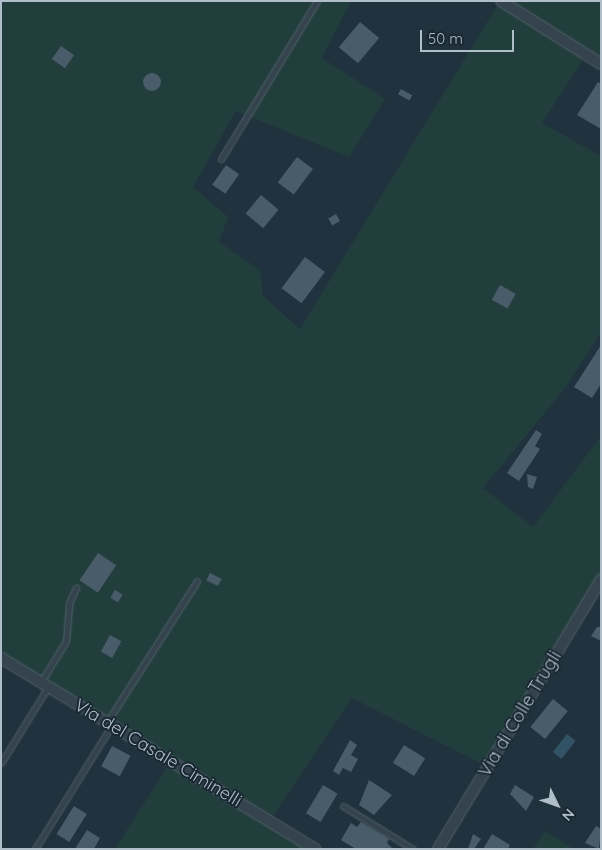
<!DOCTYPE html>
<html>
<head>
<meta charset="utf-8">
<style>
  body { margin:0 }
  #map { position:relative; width:602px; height:850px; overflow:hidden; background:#20323d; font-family:Quicksand,sans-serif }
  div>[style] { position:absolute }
  .green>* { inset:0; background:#223e3c }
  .water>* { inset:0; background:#325266; transform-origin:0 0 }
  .building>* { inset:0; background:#485c69; transform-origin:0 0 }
  .round { border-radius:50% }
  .roads { filter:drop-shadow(0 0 1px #52616b) drop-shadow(0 0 1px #52616b) }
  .service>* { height:5px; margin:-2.5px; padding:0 2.5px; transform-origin:2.5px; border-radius:2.5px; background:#34434d }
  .minor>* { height:10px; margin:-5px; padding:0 5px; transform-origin:5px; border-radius:5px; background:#34434d }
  span { translate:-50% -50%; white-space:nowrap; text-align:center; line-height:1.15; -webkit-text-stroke:4px #192832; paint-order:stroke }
  .street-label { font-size:18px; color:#afbec9 }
  .frame { position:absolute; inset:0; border:2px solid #afbec9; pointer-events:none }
  .north { position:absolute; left:532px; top:780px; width:50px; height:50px; -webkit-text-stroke:4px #192832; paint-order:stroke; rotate:132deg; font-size:14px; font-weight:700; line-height:20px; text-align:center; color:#afbec9 }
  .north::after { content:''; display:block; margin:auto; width:18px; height:22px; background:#afbec9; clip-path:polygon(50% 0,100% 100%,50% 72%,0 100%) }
  .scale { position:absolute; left:420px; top:30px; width:94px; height:22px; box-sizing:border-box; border:2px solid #afbec9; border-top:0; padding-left:6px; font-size:15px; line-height:18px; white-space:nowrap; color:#afbec9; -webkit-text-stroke:4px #192832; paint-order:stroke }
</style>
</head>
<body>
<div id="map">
  <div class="green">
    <i style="clip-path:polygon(1px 1px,351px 1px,322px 58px,385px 99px,349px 157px,236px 111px,193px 187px,228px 217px,219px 242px,260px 270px,263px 296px,300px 329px,500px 1px,601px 1px,601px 64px,586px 55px,542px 123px,601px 156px,601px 332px,566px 387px,483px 488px,533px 527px,601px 436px,601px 580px,488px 767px,352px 698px,270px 821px,315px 849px,115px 849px,171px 761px,1px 658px)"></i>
    <i style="clip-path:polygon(545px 831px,574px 849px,533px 849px)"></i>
  </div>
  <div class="water">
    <i style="left:567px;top:734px;width:11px;height:23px;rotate:38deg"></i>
  </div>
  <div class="building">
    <i style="left:360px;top:22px;width:25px;height:33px;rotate:40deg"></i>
    <i style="left:61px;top:46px;width:16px;height:16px;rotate:35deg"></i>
    <i class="round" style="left:143px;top:73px;width:18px;height:18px"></i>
    <i style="clip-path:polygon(598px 82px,601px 84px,601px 129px,577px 115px)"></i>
    <i style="left:401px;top:89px;width:13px;height:6px;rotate:29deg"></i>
    <i style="left:297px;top:157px;width:20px;height:32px;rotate:37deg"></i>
    <i style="left:226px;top:165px;width:16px;height:24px;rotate:35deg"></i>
    <i style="left:261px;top:195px;width:23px;height:24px;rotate:40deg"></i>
    <i style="left:336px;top:214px;width:8px;height:9px;rotate:60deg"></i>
    <i style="left:305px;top:257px;width:25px;height:39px;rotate:37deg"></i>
    <i style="left:500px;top:285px;width:18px;height:17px;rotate:29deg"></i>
    <i style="clip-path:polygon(601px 345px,601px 384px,592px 398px,574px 387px)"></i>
    <i style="clip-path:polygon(536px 430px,542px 434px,535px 446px,540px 449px,519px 481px,507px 473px)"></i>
    <i style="clip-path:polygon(527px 474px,537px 477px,533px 489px,528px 487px)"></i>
    <i style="left:98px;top:553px;width:22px;height:33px;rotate:34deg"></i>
    <i style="left:210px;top:573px;width:13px;height:8px;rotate:27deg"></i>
    <i style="left:115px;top:590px;width:9px;height:9px;rotate:32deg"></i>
    <i style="clip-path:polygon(597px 627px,601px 627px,601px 641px,591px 636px)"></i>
    <i style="left:110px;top:635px;width:13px;height:19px;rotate:29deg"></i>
    <i style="left:553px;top:699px;width:19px;height:36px;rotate:39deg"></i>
    <i style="clip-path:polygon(350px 740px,357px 745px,351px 755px,358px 759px,351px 772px,343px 768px,339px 775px,333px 771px)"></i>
    <i style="left:404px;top:745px;width:25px;height:21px;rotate:32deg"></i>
    <i style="left:112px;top:746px;width:21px;height:23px;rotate:28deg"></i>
    <i style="clip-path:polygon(369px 780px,392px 795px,374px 815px,359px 805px)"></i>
    <i style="left:323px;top:785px;width:17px;height:33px;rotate:31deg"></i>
    <i style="clip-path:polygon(515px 785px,534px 797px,526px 811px,510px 794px)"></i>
    <i style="left:74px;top:806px;width:15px;height:33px;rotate:32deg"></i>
    <i style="clip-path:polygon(361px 822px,389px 839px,387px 843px,393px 849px,356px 849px,341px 840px,351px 823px,357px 827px)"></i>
    <i style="clip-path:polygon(596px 826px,601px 829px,599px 849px,585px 843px)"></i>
    <i style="clip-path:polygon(87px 830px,100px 838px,94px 849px,75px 849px)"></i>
    <i style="clip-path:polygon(473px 834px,481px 839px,474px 849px,468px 849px)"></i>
    <i style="clip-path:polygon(492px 834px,510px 845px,508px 849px,483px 849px)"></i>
  </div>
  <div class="roads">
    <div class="service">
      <i style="left:221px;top:159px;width:185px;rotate:-58.7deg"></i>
      <i style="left:41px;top:682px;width:48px;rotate:-58.6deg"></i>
      <i style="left:66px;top:641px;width:38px;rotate:-85deg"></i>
      <i style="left:69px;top:603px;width:17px;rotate:-65deg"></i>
      <i style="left:107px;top:722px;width:167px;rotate:-57.4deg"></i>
      <i style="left:1px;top:763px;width:89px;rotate:-58.3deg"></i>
      <i style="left:343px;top:806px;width:82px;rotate:31.6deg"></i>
      <i style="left:35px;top:849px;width:146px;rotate:-58.2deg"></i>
    </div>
    <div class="minor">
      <i style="left:501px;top:1px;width:118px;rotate:32.2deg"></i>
      <i style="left:1px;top:658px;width:368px;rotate:31.3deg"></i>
      <i style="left:438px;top:849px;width:315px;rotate:-58.8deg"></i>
    </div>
  </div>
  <div class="street-label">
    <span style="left:520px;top:714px;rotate:-59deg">Via di Colle Trugli</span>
    <span style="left:158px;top:753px;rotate:31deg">Via del Casale Ciminelli</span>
  </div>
  <div class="frame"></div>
  <div class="north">N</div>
  <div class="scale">50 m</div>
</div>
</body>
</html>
